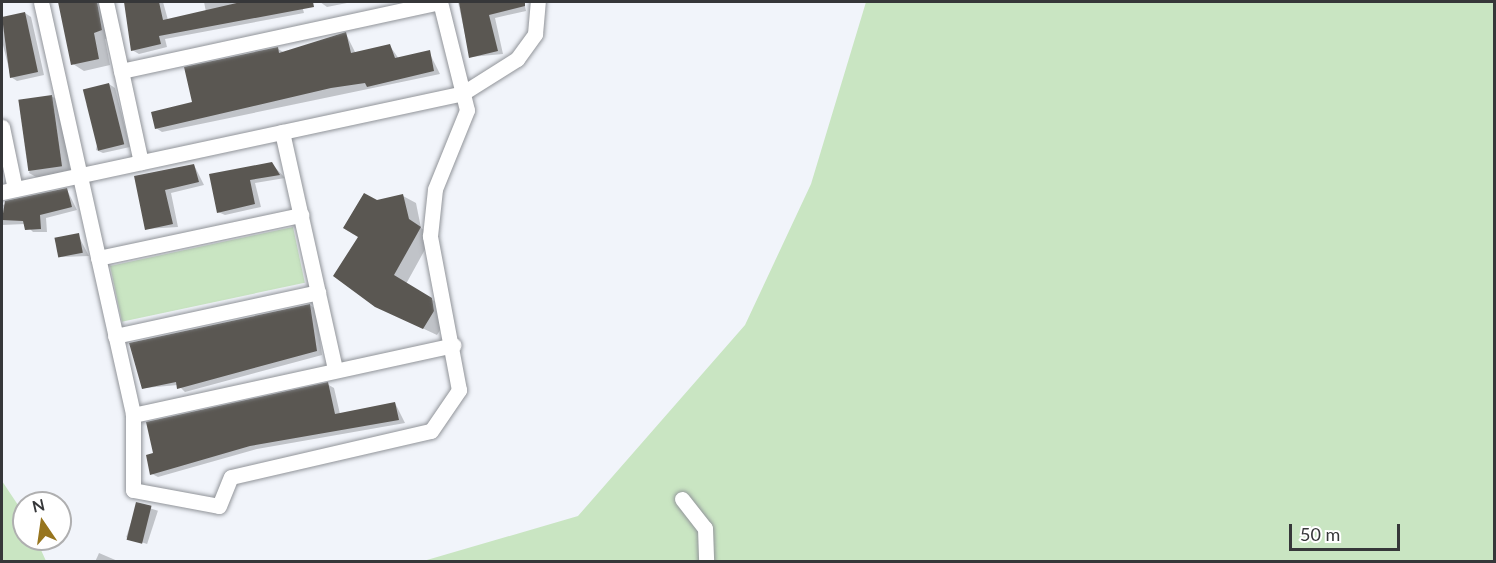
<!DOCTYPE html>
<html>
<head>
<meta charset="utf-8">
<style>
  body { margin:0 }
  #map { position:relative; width:1496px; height:563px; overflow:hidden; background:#f1f4fa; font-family:Lato,sans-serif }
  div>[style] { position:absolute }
  .green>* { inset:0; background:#c9e5c2; transform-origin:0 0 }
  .shadow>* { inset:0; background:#0003; transform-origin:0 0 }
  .building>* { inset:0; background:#5a5752; transform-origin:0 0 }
  .roads { filter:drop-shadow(0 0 2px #919499) drop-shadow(0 0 2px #919499) }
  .minor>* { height:15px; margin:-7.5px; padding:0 7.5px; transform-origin:7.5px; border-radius:7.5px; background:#fff }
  span { translate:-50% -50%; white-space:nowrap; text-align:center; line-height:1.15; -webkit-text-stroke:6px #fff; paint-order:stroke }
  .frame { position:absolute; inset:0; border:3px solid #363739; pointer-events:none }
  .north { position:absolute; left:12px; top:491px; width:60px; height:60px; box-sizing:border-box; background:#fff; border:2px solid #afafb0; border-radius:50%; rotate:347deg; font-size:16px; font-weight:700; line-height:24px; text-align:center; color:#363739 }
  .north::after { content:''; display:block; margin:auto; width:21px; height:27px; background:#97751e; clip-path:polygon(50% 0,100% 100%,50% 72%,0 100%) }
  .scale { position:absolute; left:1289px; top:524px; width:111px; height:27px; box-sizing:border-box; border:3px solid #363739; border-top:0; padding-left:8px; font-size:18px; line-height:21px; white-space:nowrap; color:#363739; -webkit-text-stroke:4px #fff; paint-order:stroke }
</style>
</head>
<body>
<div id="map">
  <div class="green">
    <i style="clip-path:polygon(866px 2px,1494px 2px,1494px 561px,420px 562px,578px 516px,745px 325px,811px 184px)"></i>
    <i style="left:293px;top:227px;width:57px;height:187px;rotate:78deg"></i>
    <i style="clip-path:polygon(2px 481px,24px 514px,24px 539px,36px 539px,46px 561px,2px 561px)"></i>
  </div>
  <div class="shadow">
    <i style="clip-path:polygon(60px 2px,108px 2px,113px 37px,105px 39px,110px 65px,84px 71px,73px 64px)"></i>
    <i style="clip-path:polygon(125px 2px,163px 2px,168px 20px,206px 12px,204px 2px,301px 2px,304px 13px,165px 39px,167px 47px,139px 54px,132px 50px)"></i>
    <i style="clip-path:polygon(320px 2px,352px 2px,327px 7px)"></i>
    <i style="clip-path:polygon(458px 2px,524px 2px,526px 11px,495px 18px,503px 54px,470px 57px)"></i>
    <i style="clip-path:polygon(25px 13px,31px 17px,44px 75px,17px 81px,11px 77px,2px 41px,2px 18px)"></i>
    <i style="clip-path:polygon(346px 34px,356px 54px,390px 46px,399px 59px,429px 52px,440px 74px,162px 132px,156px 128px,278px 49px,285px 53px)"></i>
    <i style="clip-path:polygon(109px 84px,115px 88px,130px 147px,103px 153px,96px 150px)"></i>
    <i style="clip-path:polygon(51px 96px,60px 101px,70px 170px,38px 178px,29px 173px)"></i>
    <i style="clip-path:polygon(271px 163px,285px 178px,255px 183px,261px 207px,225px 215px,218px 212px,210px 175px)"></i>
    <i style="clip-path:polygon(194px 165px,204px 185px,171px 193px,178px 227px,146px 229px,135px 177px)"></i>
    <i style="clip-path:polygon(67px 190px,77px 210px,46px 218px,47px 232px,33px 232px,25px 224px,2px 225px,2px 205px)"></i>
    <i style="clip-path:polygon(403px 196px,416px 203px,421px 228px,433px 235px,406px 284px,444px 307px,447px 319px,437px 335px,390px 313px,360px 237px,377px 202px)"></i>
    <i style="clip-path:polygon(78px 235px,89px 256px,61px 257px)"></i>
    <i style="clip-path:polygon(310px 305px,316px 309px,322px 355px,185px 392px,178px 385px,144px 388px)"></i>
    <i style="clip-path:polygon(327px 384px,334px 388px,340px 414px,395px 403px,405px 423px,257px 449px,158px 477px,152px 474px)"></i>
    <i style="left:137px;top:504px;width:22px;height:35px;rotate:18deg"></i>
    <i style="clip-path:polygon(99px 553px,120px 562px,95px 562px)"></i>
  </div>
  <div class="building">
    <i style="clip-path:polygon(58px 2px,97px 2px,102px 30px,94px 33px,99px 59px,71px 65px)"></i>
    <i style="clip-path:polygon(124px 2px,159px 2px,163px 20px,241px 2px,313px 2px,314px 7px,159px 36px,161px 44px,131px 51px)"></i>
    <i style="clip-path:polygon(459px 2px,525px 2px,525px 6px,489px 15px,498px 51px,469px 58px)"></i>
    <i style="clip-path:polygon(25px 12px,38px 72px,10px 78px,2px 17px)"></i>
    <i style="clip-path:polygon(346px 32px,351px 53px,390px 44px,395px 58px,430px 50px,434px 71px,367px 87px,365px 83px,331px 88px,155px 129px,151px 112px,192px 102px,184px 67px,278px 47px,279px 53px)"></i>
    <i style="left:109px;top:83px;width:63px;height:27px;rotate:76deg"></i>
    <i style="left:52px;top:95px;width:72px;height:34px;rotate:82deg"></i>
    <i style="clip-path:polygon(272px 162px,280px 175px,250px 180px,255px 204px,217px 213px,209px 174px)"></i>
    <i style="clip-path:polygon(194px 164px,199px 182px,165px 190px,173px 224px,145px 230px,134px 176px)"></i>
    <i style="clip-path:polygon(67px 188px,72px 207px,40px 215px,41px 229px,25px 230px,23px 221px,2px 220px,5px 201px)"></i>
    <i style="clip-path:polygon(364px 193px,377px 200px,403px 194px,409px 219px,421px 227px,394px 275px,432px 298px,434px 311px,423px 329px,375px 307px,333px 276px,358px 237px,343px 228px)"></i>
    <i style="left:79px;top:233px;width:20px;height:25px;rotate:79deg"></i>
    <i style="clip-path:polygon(310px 304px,317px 351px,177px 389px,176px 382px,142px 389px,129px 343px)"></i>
    <i style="clip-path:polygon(328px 382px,335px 414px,395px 402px,399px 420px,250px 446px,150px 475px,146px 455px,153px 453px,146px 422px)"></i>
    <i style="left:136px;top:502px;width:16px;height:39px;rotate:14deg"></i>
  </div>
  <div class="roads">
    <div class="minor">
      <i style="left:41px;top:2px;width:423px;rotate:77.4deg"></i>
      <i style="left:133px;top:415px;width:75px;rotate:90deg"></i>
      <i style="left:133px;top:490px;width:87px;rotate:10.5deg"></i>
      <i style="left:219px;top:506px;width:31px;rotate:-68deg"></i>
      <i style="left:231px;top:477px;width:205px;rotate:-13deg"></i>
      <i style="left:431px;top:431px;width:50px;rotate:-55.7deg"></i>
      <i style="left:459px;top:390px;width:157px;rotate:-100.7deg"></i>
      <i style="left:430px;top:236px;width:47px;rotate:-83.9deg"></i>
      <i style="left:435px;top:189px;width:85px;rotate:-67.9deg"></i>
      <i style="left:467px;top:110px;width:111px;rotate:-104deg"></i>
      <i style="left:106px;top:2px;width:164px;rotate:77.7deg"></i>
      <i style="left:121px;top:71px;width:325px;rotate:-12.2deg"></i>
      <i style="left:2px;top:127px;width:63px;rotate:78.2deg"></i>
      <i style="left:282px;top:132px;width:243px;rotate:77.4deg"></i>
      <i style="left:2px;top:192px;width:472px;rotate:-12.1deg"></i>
      <i style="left:463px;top:93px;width:64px;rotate:-32.2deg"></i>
      <i style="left:517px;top:59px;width:31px;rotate:-54deg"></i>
      <i style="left:535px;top:34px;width:32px;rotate:-85deg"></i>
      <i style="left:98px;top:258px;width:208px;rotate:-12deg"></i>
      <i style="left:115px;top:336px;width:208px;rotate:-12.2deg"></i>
      <i style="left:133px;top:415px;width:328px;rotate:-12.3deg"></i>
      <i style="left:682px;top:499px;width:37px;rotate:52deg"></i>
      <i style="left:705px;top:528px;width:34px;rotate:88deg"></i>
    </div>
  </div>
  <div class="frame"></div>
  <div class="north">N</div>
  <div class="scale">50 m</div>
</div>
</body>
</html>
